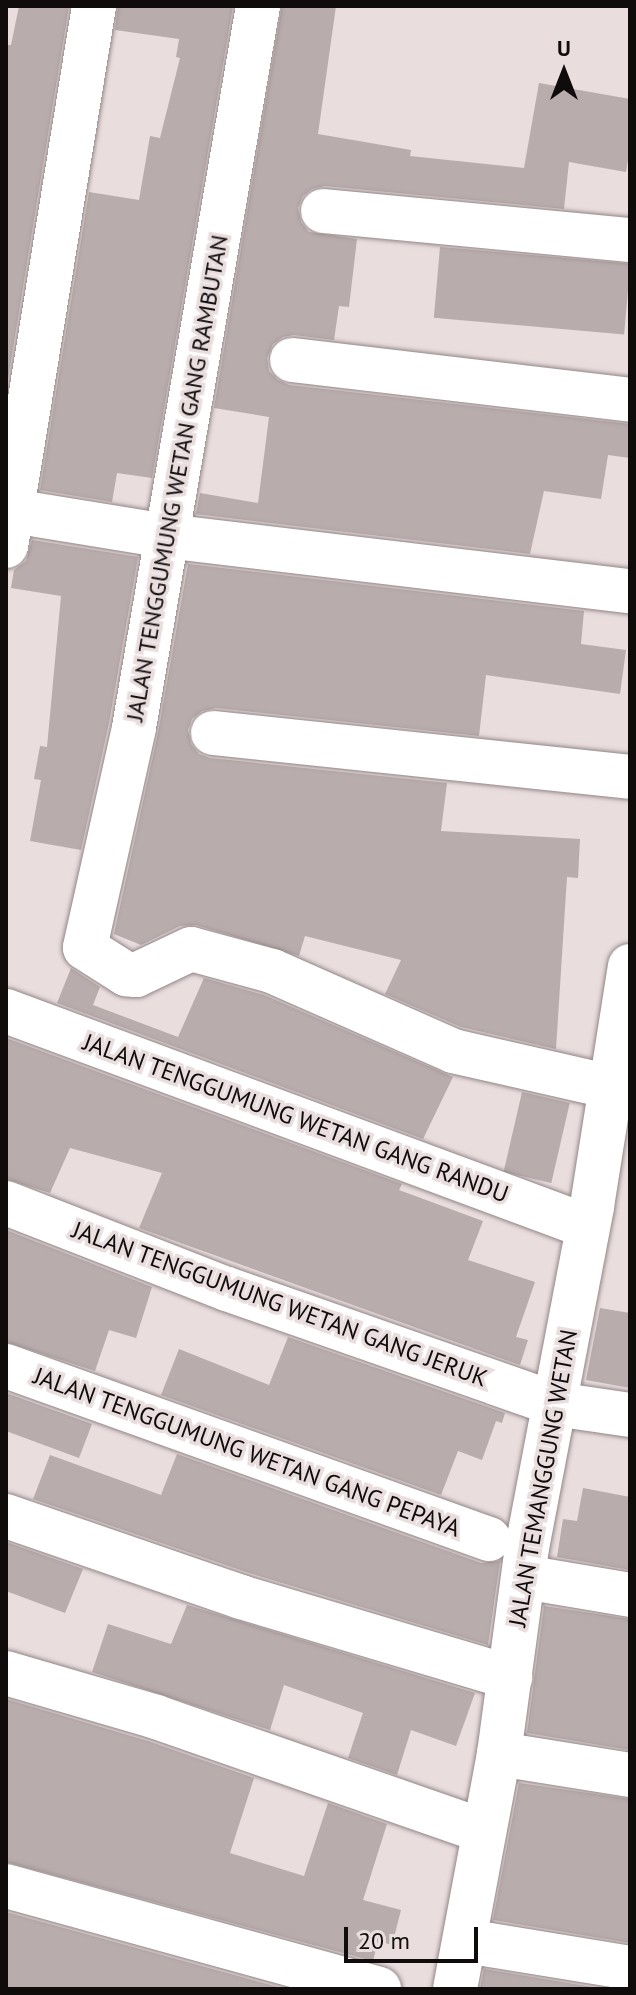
<!DOCTYPE html>
<html>
<head>
<meta charset="utf-8">
<style>
  body { margin:0 }
  #map { position:relative; width:636px; height:1995px; overflow:hidden; background:#e9ddde; font-family:"PT Sans",sans-serif }
  div>[style] { position:absolute }
  .building>* { inset:0; background:#b8acad; transform-origin:0 0 }
  .roads { filter:drop-shadow(0 0 2px #928687) drop-shadow(0 0 2px #928687) }
  .minor>* { height:44px; margin:-22px; padding:0 22px; transform-origin:22px; border-radius:22px; background:#fff }
  span { translate:-50% -50%; white-space:nowrap; text-align:center; line-height:1.15; -webkit-text-stroke:7px #e9ddde; paint-order:stroke }
  .street-label { font-size:24px; color:#100c0c }
  .frame { position:absolute; inset:0; border:8px solid #100c0c; pointer-events:none }
  .north { position:absolute; left:524px; top:32px; width:80px; height:80px; -webkit-text-stroke:6px #e9ddde; paint-order:stroke; rotate:0deg; font-size:22px; font-weight:700; line-height:32px; text-align:center; color:#100c0c }
  .north::after { content:''; display:block; margin:auto; width:28px; height:36px; background:#100c0c; clip-path:polygon(50% 0,100% 100%,50% 72%,0 100%) }
  .scale { position:absolute; left:344px; top:1927px; width:134px; height:36px; box-sizing:border-box; border:4px solid #100c0c; border-top:0; padding-left:10px; font-size:24px; line-height:28px; white-space:nowrap; color:#100c0c; -webkit-text-stroke:6px #e9ddde; paint-order:stroke }
</style>
</head>
<body>
<div id="map">
  <div class="building">
    <i style="clip-path:polygon(19px 6px,69px 6px,6px 391px,6px 45px,11px 45px)"></i>
    <i style="clip-path:polygon(118px 6px,233px 6px,152px 478px,117px 473px,112px 502px,40px 490px,89px 192px,139px 200px,150px 136px,160px 138px,180px 58px,176px 57px,179px 39px,115px 30px)"></i>
    <i style="clip-path:polygon(282px 6px,336px 6px,318px 134px,411px 150px,410px 156px,524px 168px,539px 83px,630px 99px,630px 147px,626px 172px,569px 162px,564px 209px,325px 186px,312px 189px,303px 196px,298px 208px,301px 222px,309px 232px,357px 239px,349px 307px,339px 306px,334px 340px,294px 335px,283px 337px,273px 344px,267px 358px,269px 371px,278px 380px,289px 385px,630px 424px,630px 458px,608px 455px,601px 499px,544px 491px,530px 554px,196px 514px,200px 493px,258px 503px,269px 417px,214px 408px)"></i>
    <i style="left:440px;top:247px;width:191px;height:71px;rotate:5deg"></i>
    <i style="clip-path:polygon(32px 540px,138px 557px,109px 723px,81px 850px,30px 841px,41px 780px,34px 779px,40px 746px,47px 747px,61px 596px,11px 588px,14px 570px,26px 561px)"></i>
    <i style="clip-path:polygon(188px 564px,584px 611px,581px 644px,626px 650px,620px 694px,486px 675px,479px 736px,216px 708px,202px 711px,192px 719px,188px 730px,191px 744px,199px 754px,210px 758px,447px 783px,441px 831px,580px 839px,578px 878px,567px 877px,556px 1049px,461px 1027px,385px 994px,401px 960px,305px 936px,299px 956px,196px 925px,180px 926px,141px 945px,114px 934px,158px 733px)"></i>
    <i style="clip-path:polygon(71px 968px,100px 987px,93px 1005px,178px 1037px,204px 978px,264px 995px,453px 1077px,423px 1139px,57px 1003px)"></i>
    <i style="clip-path:polygon(6px 1038px,402px 1184px,399px 1190px,483px 1221px,468px 1260px,535px 1282px,516px 1337px,528px 1340px,520px 1365px,139px 1228px,162px 1173px,70px 1148px,50px 1193px,6px 1179px)"></i>
    <i style="left:522px;top:1092px;width:49px;height:82px;rotate:13deg"></i>
    <i style="clip-path:polygon(6px 1230px,152px 1287px,136px 1338px,109px 1330px,95px 1371px,6px 1342px)"></i>
    <i style="clip-path:polygon(600px 1308px,630px 1313px,630px 1388px,586px 1380px)"></i>
    <i style="clip-path:polygon(288px 1337px,505px 1413px,502px 1423px,496px 1421px,482px 1460px,458px 1451px,441px 1495px,161px 1395px,179px 1349px,269px 1385px)"></i>
    <i style="clip-path:polygon(6px 1393px,92px 1424px,79px 1458px,6px 1431px)"></i>
    <i style="clip-path:polygon(177px 1454px,481px 1563px,500px 1561px,488px 1645px,249px 1573px,33px 1499px,50px 1455px,161px 1495px)"></i>
    <i style="clip-path:polygon(583px 1488px,630px 1497px,630px 1570px,557px 1557px,563px 1519px,577px 1521px)"></i>
    <i style="clip-path:polygon(6px 1542px,83px 1569px,65px 1613px,6px 1591px)"></i>
    <i style="clip-path:polygon(187px 1605px,475px 1693px,456px 1746px,411px 1730px,397px 1775px,348px 1758px,363px 1713px,284px 1685px,270px 1730px,92px 1672px,108px 1624px,171px 1644px)"></i>
    <i style="clip-path:polygon(544px 1606px,630px 1619px,630px 1750px,527px 1733px)"></i>
    <i style="clip-path:polygon(6px 1699px,148px 1741px,254px 1778px,230px 1853px,304px 1876px,328px 1803px,387px 1824px,363px 1900px,401px 1910px,392px 1945px,378px 1941px,373px 1961px,6px 1862px)"></i>
    <i style="clip-path:polygon(519px 1783px,630px 1799px,630px 1943px,493px 1920px)"></i>
    <i style="clip-path:polygon(6px 1912px,285px 1989px,6px 1989px)"></i>
    <i style="clip-path:polygon(484px 1969px,604px 1989px,480px 1989px)"></i>
  </div>
  <div class="roads">
    <div class="minor">
      <i style="left:258px;top:6px;width:733px;rotate:99.75deg"></i>
      <i style="left:134px;top:728px;width:225px;rotate:102.6deg"></i>
      <i style="left:85px;top:948px;width:49px;rotate:32.4deg"></i>
      <i style="left:126px;top:974px;width:10px;rotate:6deg"></i>
      <i style="left:136px;top:975px;width:61px;rotate:-25.3deg"></i>
      <i style="left:191px;top:949px;width:84px;rotate:15.2deg"></i>
      <i style="left:272px;top:971px;width:198px;rotate:23.8deg"></i>
      <i style="left:453px;top:1051px;width:163px;rotate:12.8deg"></i>
      <i style="left:323px;top:211px;width:308px;rotate:5.4deg"></i>
      <i style="left:292px;top:360px;width:340px;rotate:6.7deg"></i>
      <i style="left:6px;top:510px;width:162px;rotate:9.2deg"></i>
      <i style="left:166px;top:536px;width:467px;rotate:6.8deg"></i>
      <i style="left:6px;top:546px;width:547px;rotate:-80.74deg"></i>
      <i style="left:213px;top:733px;width:419px;rotate:6deg"></i>
      <i style="left:6px;top:1011px;width:619px;rotate:20.34deg"></i>
      <i style="left:6px;top:1203px;width:237px;rotate:21.3deg"></i>
      <i style="left:227px;top:1289px;width:348px;rotate:19.3deg"></i>
      <i style="left:555px;top:1404px;width:76px;rotate:8.3deg"></i>
      <i style="left:6px;top:1366px;width:513px;rotate:19.71deg"></i>
      <i style="left:6px;top:1516px;width:249px;rotate:19deg"></i>
      <i style="left:241px;top:1597px;width:281px;rotate:16.6deg"></i>
      <i style="left:524px;top:1577px;width:108px;rotate:9.6deg"></i>
      <i style="left:6px;top:1673px;width:156px;rotate:16.3deg"></i>
      <i style="left:156px;top:1717px;width:346px;rotate:19.2deg"></i>
      <i style="left:499px;top:1754px;width:133px;rotate:9.1deg"></i>
      <i style="left:6px;top:1886px;width:387px;rotate:15.4deg"></i>
      <i style="left:466px;top:1941px;width:166px;rotate:9.3deg"></i>
      <i style="left:455px;top:1989px;width:239px;rotate:-79.4deg"></i>
      <i style="left:499px;top:1754px;width:203px;rotate:-82.3deg"></i>
      <i style="left:526px;top:1553px;width:353px;rotate:-79.2deg"></i>
      <i style="left:592px;top:1206px;width:243px;rotate:-81deg"></i>
    </div>
  </div>
  <div class="street-label">
    <span style="left:177px;top:478px;rotate:-80deg">JALAN TENGGUMUNG WETAN GANG RAMBUTAN</span>
    <span style="left:296px;top:1118px;rotate:20deg">JALAN TENGGUMUNG WETAN GANG RANDU</span>
    <span style="left:280px;top:1304px;rotate:20deg">JALAN TENGGUMUNG WETAN GANG JERUK</span>
    <span style="left:247px;top:1452px;rotate:20deg">JALAN TENGGUMUNG WETAN GANG PEPAYA</span>
    <span style="left:543px;top:1478px;rotate:-80deg">JALAN TEMANGGUNG WETAN</span>
  </div>
  <div class="frame"></div>
  <div class="north">U</div>
  <div class="scale">20 m</div>
</div>
</body>
</html>
